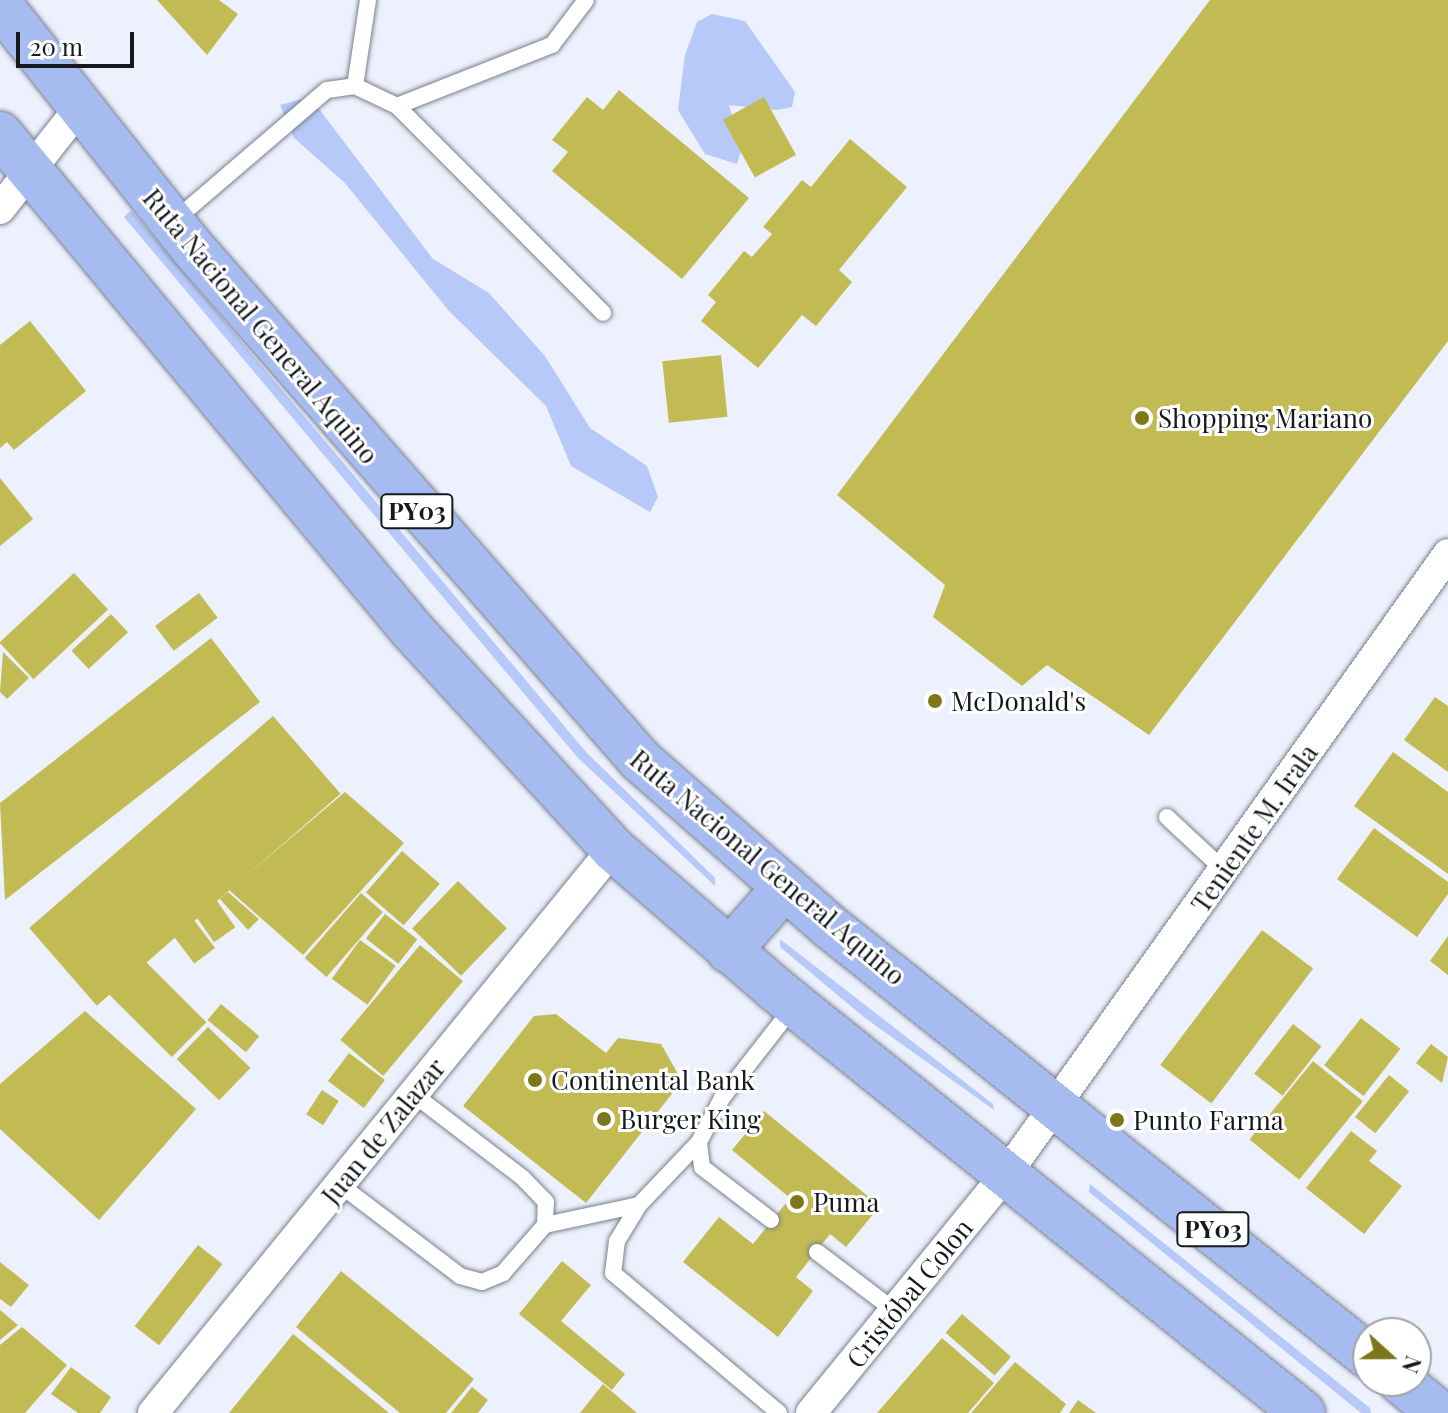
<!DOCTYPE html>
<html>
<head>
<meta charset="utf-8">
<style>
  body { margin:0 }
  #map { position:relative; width:1448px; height:1413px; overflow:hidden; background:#ecf1fd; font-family:"Playfair Display",serif }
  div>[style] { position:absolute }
  .green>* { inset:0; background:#b6c9f9 }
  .building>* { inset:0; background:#c2bb54; transform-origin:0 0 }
  .roads { filter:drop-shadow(0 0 2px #7a7f8d) drop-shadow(0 0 2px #7a7f8d) }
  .service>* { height:16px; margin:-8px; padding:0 8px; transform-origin:8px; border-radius:8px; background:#fff }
  .minor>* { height:30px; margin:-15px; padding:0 15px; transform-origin:15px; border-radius:15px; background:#fff }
  .trunk>* { height:44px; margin:-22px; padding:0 22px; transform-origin:22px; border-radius:22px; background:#a6bbef }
  .dots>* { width:22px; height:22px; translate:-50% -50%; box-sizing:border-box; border:4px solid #fff; border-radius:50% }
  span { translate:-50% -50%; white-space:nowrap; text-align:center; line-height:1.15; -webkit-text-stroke:6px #fff; paint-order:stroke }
  .shield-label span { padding:2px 6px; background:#fff; border:2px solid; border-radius:6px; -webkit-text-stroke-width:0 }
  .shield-label { font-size:24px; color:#15181d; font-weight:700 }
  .street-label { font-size:26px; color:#15181d }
  .poi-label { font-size:26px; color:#15181d }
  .left { translate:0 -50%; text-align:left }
  .north { position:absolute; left:1352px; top:1317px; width:80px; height:80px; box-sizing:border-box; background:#fff; border:2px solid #a1a3a5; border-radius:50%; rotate:111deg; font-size:22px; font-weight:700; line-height:32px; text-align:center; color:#15181d }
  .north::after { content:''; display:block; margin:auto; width:28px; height:36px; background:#7d771c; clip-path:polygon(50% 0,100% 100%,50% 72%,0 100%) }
  .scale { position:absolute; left:16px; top:32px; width:118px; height:36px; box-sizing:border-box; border:4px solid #15181d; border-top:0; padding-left:10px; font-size:24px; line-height:28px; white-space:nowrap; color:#15181d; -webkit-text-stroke:6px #fff; paint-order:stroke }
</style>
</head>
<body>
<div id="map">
  <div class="green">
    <i style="clip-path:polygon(712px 14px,745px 21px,795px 92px,792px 107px,777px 110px,729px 105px,742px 148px,737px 164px,705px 154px,678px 110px,685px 55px,697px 22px)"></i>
    <i style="clip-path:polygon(310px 97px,433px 259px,489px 293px,545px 356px,590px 428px,647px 466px,658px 497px,650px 512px,571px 466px,546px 406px,449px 311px,344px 182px,294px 138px,280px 105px)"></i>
    <i style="clip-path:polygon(131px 210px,586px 752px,715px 878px,715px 886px,578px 758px,124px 217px)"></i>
    <i style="clip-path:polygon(780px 939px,993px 1104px,994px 1110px,865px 1018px,780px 947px)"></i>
    <i style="clip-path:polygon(1090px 1184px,1370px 1408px,1371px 1413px,1361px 1413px,1089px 1192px)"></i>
  </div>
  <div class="building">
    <i style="clip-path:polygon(157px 0,219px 0,238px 14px,207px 55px)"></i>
    <i style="clip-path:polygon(1210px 0,1448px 0,1448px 341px,1149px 735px,1047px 665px,1022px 686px,933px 617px,945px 585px,837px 495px)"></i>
    <i style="clip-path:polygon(619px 90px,749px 198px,682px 279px,552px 171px,568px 152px,552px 140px,587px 97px,603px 110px)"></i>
    <i style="left:764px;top:97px;width:66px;height:47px;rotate:61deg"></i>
    <i style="clip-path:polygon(850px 139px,907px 187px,839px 270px,852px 282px,816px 326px,802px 315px,758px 368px,701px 321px,716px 302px,708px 295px,744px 251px,752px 257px,772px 234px,763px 227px,802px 180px,811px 187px)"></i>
    <i style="clip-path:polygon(30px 321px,86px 391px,14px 450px,7px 442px,0 448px,0 345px)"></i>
    <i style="left:721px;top:355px;width:62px;height:59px;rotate:84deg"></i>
    <i style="clip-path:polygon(0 478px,33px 519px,0 546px)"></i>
    <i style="left:74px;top:573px;width:50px;height:102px;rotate:47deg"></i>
    <i style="left:199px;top:593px;width:31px;height:55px;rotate:53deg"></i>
    <i style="left:111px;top:614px;width:25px;height:54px;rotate:47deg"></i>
    <i style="clip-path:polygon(211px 638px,260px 702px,5px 900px,0 803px)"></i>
    <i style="clip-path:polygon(3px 652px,29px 678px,7px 699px,0 692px)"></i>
    <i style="clip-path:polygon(1435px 697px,1448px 706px,1448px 772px,1404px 740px)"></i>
    <i style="left:273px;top:716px;width:103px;height:323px;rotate:49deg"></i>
    <i style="clip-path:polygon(1393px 752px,1448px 792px,1448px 874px,1354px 806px)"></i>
    <i style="clip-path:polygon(345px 792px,404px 843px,303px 955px,229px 890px)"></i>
    <i style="clip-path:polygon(1374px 828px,1448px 882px,1448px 894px,1417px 937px,1337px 879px)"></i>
    <i style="left:402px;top:851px;width:50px;height:55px;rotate:41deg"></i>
    <i style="left:458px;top:881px;width:68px;height:66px;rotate:44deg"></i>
    <i style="clip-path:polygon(228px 892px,259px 919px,248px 930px,220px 899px)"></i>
    <i style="left:361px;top:893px;width:29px;height:86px;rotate:41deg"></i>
    <i style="left:217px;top:901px;width:32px;height:26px;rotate:55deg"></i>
    <i style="left:385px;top:914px;width:41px;height:31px;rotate:38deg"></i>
    <i style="left:194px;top:920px;width:35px;height:26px;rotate:53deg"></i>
    <i style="left:1262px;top:930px;width:64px;height:169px;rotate:37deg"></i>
    <i style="clip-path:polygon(1448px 936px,1448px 975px,1430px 961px)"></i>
    <i style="left:360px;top:940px;width:44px;height:48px;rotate:36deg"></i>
    <i style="left:420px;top:945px;width:56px;height:124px;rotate:40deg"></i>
    <i style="left:142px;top:958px;width:91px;height:49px;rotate:45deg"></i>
    <i style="left:221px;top:1004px;width:50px;height:21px;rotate:40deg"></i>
    <i style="clip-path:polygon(85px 1011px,196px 1109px,99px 1220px,0 1129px,0 1084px)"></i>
    <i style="clip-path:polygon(556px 1014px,606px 1053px,618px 1038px,661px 1044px,682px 1081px,586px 1203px,463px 1106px,534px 1016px)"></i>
    <i style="left:1361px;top:1018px;width:50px;height:60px;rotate:38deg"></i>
    <i style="left:1293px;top:1024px;width:36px;height:63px;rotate:38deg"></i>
    <i style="left:208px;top:1027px;width:59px;height:45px;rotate:44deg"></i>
    <i style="clip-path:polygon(1431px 1044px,1448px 1057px,1442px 1083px,1416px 1063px)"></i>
    <i style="left:349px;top:1053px;width:45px;height:35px;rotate:37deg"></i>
    <i style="left:1313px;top:1061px;width:64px;height:101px;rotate:39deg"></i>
    <i style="left:1389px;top:1075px;width:26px;height:54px;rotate:39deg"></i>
    <i style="left:322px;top:1090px;width:20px;height:29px;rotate:33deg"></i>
    <i style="clip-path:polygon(764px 1111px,880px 1206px,846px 1247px,830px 1234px,796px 1277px,813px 1291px,778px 1337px,683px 1262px,719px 1217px,753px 1244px,790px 1198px,732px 1150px)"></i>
    <i style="clip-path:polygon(1351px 1131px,1377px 1151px,1369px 1161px,1402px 1186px,1364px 1234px,1306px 1188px)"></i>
    <i style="left:198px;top:1245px;width:31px;height:103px;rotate:38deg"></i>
    <i style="clip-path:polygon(562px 1261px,591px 1285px,561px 1321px,625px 1374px,612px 1390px,519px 1314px)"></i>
    <i style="clip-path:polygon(0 1262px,29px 1285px,11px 1307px,0 1299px)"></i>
    <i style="clip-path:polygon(341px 1271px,474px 1379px,446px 1413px,400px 1413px,296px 1327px)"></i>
    <i style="clip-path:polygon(0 1310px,18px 1325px,0 1340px)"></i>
    <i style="left:962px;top:1314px;width:65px;height:25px;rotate:41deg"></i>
    <i style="clip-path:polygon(22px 1327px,67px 1365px,25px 1413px,0 1413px,0 1345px)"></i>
    <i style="clip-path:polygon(293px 1334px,389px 1413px,229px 1413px)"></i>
    <i style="clip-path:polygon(942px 1338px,994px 1383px,968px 1413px,877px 1413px)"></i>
    <i style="clip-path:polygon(1015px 1362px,1066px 1404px,1060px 1413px,971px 1413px)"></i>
    <i style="clip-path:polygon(71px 1367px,111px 1397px,100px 1413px,78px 1413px,51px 1394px)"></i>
    <i style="clip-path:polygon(603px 1384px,637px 1413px,580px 1413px)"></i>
    <i style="clip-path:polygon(472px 1387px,488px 1400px,478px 1413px,451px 1413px)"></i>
    <i style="clip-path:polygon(1078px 1400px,1096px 1413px,1069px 1413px)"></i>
  </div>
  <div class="roads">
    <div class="service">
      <i style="left:355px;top:86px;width:87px;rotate:-81.4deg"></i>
      <i style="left:397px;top:106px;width:167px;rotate:-21.5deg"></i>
      <i style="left:552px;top:45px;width:56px;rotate:-52.9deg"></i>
      <i style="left:174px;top:221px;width:201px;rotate:-40.6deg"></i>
      <i style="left:327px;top:90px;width:28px;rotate:-8deg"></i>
      <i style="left:355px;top:86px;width:47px;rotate:25.5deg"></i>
      <i style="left:397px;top:106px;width:292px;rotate:45.1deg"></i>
      <i style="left:1167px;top:817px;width:79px;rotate:43deg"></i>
      <i style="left:699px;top:1142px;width:87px;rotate:133.6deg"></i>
      <i style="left:639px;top:1205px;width:42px;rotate:121.4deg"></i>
      <i style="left:617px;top:1241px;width:32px;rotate:97deg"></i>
      <i style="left:613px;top:1273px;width:217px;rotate:40.1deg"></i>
      <i style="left:339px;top:1184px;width:152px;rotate:37.2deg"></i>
      <i style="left:460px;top:1276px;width:23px;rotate:15deg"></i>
      <i style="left:482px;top:1282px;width:23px;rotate:-23deg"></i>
      <i style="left:503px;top:1273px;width:64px;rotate:-48.8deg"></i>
      <i style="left:545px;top:1225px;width:23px;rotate:-88deg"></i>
      <i style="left:546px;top:1202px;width:33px;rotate:-134deg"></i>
      <i style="left:523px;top:1178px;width:138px;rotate:-142.6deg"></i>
      <i style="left:771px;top:1220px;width:87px;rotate:-142.5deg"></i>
      <i style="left:702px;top:1167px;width:25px;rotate:-97deg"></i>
      <i style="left:699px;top:1142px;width:50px;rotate:-62.4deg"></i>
      <i style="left:722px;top:1098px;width:115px;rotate:-52deg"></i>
      <i style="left:545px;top:1225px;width:96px;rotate:-12deg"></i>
      <i style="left:817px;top:1252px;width:98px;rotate:37.1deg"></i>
    </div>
    <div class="minor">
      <i style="left:0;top:209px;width:130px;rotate:-51.9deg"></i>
      <i style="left:153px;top:1413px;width:728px;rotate:-50.8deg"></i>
      <i style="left:811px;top:1413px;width:310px;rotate:-50.8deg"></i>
      <i style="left:1007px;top:1173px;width:760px;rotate:-54.53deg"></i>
    </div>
    <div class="trunk">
      <i style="left:0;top:5px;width:306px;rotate:51.6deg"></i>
      <i style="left:190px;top:245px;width:684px;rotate:48.85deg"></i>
      <i style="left:640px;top:760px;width:252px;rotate:41.3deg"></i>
      <i style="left:829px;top:926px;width:690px;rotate:38.58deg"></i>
      <i style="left:0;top:134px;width:643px;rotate:50.3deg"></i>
      <i style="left:411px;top:629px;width:299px;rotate:47.4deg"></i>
      <i style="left:613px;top:849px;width:214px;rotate:40.8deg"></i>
      <i style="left:775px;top:989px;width:677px;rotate:38.77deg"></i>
      <i style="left:729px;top:951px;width:85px;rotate:-48.8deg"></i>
      <i style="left:1400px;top:1381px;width:50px;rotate:39.4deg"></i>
    </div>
  </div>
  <div class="dots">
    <i style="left:1142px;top:418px;background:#7d771c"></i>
    <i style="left:935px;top:701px;background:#7d771c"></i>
    <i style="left:535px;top:1080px;background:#7d771c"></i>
    <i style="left:604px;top:1119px;background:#7d771c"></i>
    <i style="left:1117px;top:1120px;background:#7d771c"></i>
    <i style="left:797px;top:1202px;background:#7d771c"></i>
  </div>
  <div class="shield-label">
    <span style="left:417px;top:511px">PY03</span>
    <span style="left:1213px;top:1229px">PY03</span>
  </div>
  <div class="street-label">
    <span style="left:261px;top:326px;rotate:50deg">Ruta Nacional General Aquino</span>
    <span style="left:1254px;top:828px;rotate:-55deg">Teniente M. Irala</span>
    <span style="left:768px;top:867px;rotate:40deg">Ruta Nacional General Aquino</span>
    <span style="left:383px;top:1131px;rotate:-51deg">Juan de Zalazar</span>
    <span style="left:909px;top:1293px;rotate:-51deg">Cristóbal Colon</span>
  </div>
  <div class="poi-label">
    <span class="left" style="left:1158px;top:418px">Shopping Mariano</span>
    <span class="left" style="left:951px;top:701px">McDonald's</span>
    <span class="left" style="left:551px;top:1080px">Continental Bank</span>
    <span class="left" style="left:620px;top:1119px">Burger King</span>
    <span class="left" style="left:1133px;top:1120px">Punto Farma</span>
    <span class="left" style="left:813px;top:1202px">Puma</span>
  </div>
  <div class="north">N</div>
  <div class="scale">20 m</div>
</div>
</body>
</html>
